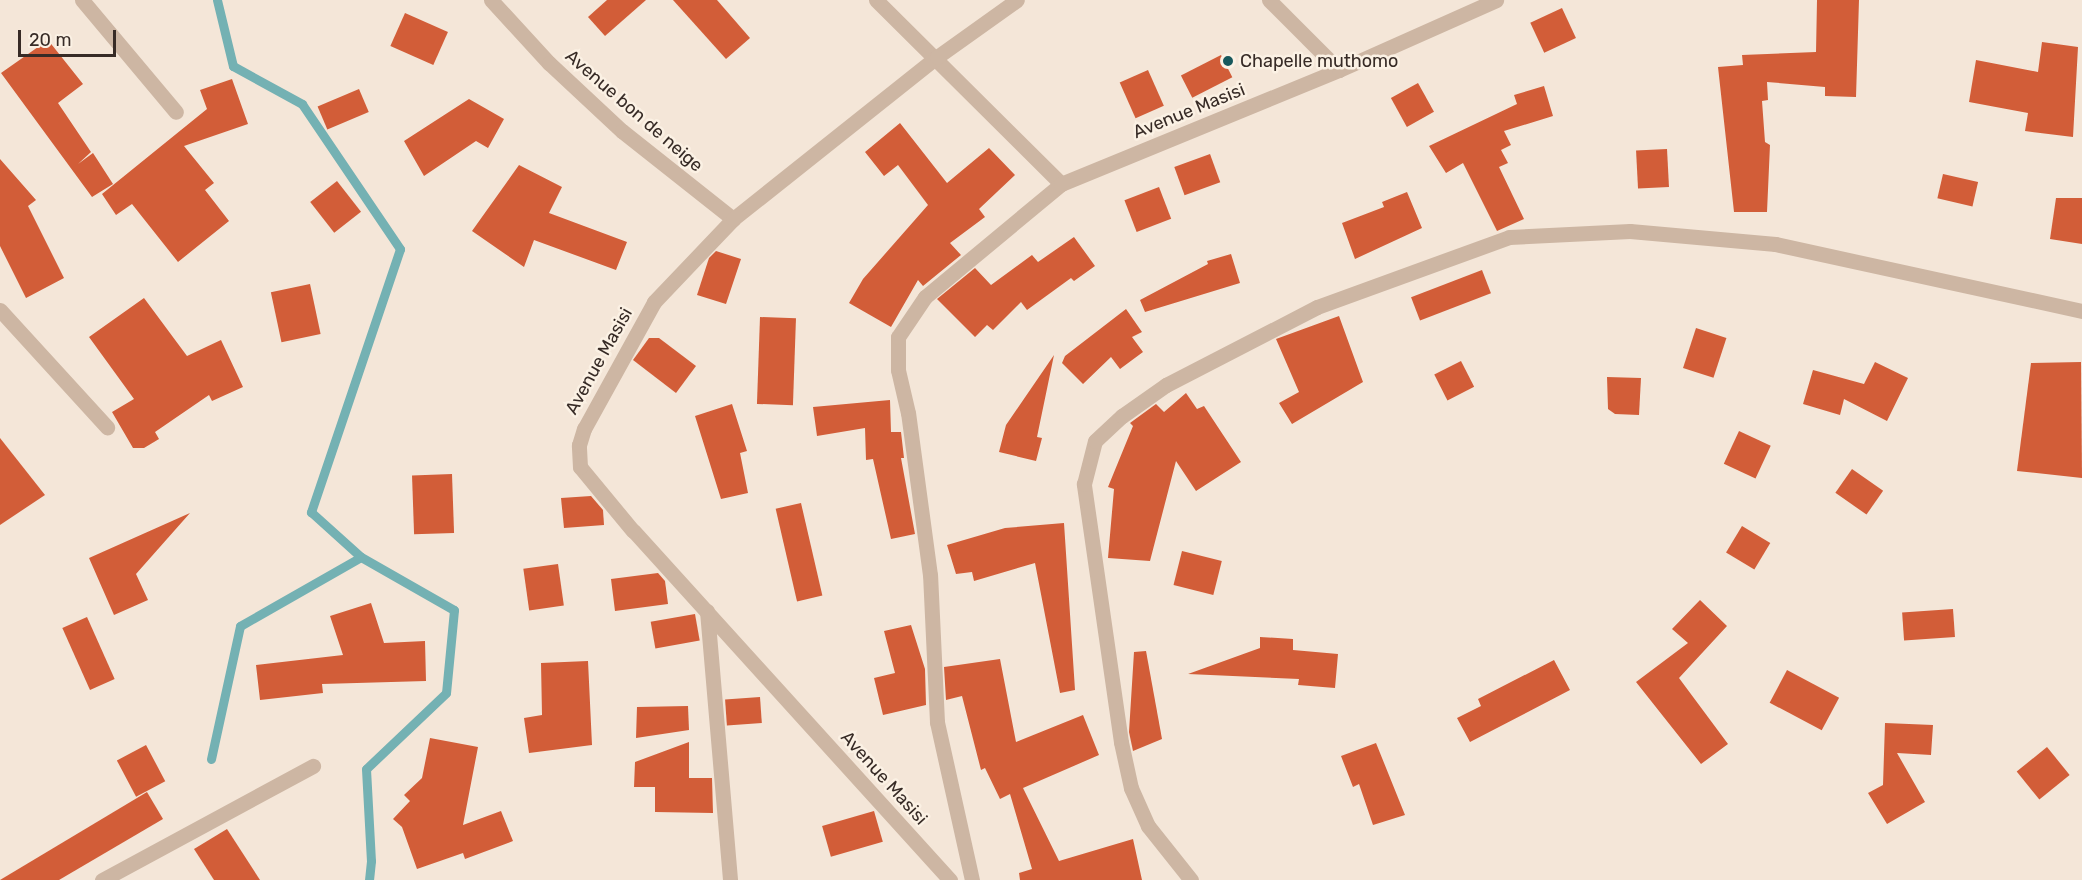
<!DOCTYPE html>
<html>
<head>
<meta charset="utf-8">
<style>
  body { margin:0 }
  #map { position:relative; width:2082px; height:880px; overflow:hidden; background:#f4e6d8; font-family:Rubik,sans-serif }
  div>[style] { position:absolute }
  .stream>* { height:9px; margin:-4.5px; padding:0 4.5px; transform-origin:4.5px; border-radius:4.5px; background:#74b1b3 }
  .building>* { inset:0; background:#d25d38; transform-origin:0 0 }
  .minor>* { height:15px; margin:-7.5px; padding:0 7.5px; transform-origin:7.5px; border-radius:7.5px; background:#cdb6a3 }
  .dots>* { width:16px; height:16px; translate:-50% -50%; box-sizing:border-box; border:3px solid #fbf1e4; border-radius:50% }
  span { translate:-50% -50%; white-space:nowrap; text-align:center; line-height:1.15; -webkit-text-stroke:5px #fbf1e4; paint-order:stroke }
  .poi-label { font-size:18px; color:#372b26 }
  .left { translate:0 -50%; text-align:left }
  .street-label { font-size:18px; color:#372b26 }
  .scale { position:absolute; left:18px; top:30px; width:98px; height:27px; box-sizing:border-box; border:3px solid #372b26; border-top:0; padding-left:8px; font-size:18px; line-height:21px; white-space:nowrap; color:#372b26; -webkit-text-stroke:4px #fbf1e4; paint-order:stroke }
</style>
</head>
<body>
<div id="map">
  <div class="stream">
    <i style="left:217px;top:0;width:68px;rotate:76.4deg"></i>
    <i style="left:233px;top:66px;width:79px;rotate:28.8deg"></i>
    <i style="left:302px;top:104px;width:175px;rotate:55.9deg"></i>
    <i style="left:400px;top:249px;width:278px;rotate:108.7deg"></i>
    <i style="left:311px;top:512px;width:67px;rotate:42deg"></i>
    <i style="left:361px;top:557px;width:107px;rotate:29.7deg"></i>
    <i style="left:454px;top:610px;width:83px;rotate:95.5deg"></i>
    <i style="left:446px;top:693px;width:110px;rotate:136.5deg"></i>
    <i style="left:366px;top:769px;width:92px;rotate:86.9deg"></i>
    <i style="left:371px;top:861px;width:19px;rotate:96deg"></i>
    <i style="left:211px;top:759px;width:136px;rotate:-77.7deg"></i>
    <i style="left:240px;top:626px;width:139px;rotate:-29.7deg"></i>
  </div>
  <div class="building">
    <i style="clip-path:polygon(607px 0,646px 0,605px 36px,588px 17px)"></i>
    <i style="clip-path:polygon(673px 0,717px 0,750px 38px,726px 59px)"></i>
    <i style="clip-path:polygon(1817px 0,1859px 0,1856px 97px,1825px 96px,1825px 87px,1767px 82px,1768px 100px,1762px 101px,1765px 142px,1770px 145px,1767px 212px,1734px 212px,1718px 67px,1743px 65px,1742px 55px,1816px 52px)"></i>
    <i style="left:1562px;top:8px;width:33px;height:35px;rotate:65deg"></i>
    <i style="left:405px;top:13px;width:47px;height:36px;rotate:24deg"></i>
    <i style="clip-path:polygon(48px 40px,83px 84px,58px 103px,91px 152px,78px 164px,93px 153px,113px 184px,92px 197px,1px 73px)"></i>
    <i style="clip-path:polygon(2042px 42px,2078px 47px,2073px 137px,2025px 131px,2028px 113px,1969px 102px,1976px 60px,2038px 72px)"></i>
    <i style="left:1221px;top:55px;width:25px;height:45px;rotate:63deg"></i>
    <i style="left:1148px;top:70px;width:39px;height:31px;rotate:66deg"></i>
    <i style="clip-path:polygon(232px 79px,248px 124px,184px 146px,214px 183px,205px 190px,229px 221px,178px 262px,132px 204px,116px 215px,102px 194px,207px 109px,200px 90px)"></i>
    <i style="left:1418px;top:83px;width:33px;height:31px;rotate:61deg"></i>
    <i style="clip-path:polygon(1544px 86px,1553px 116px,1504px 131px,1511px 145px,1501px 150px,1508px 163px,1499px 167px,1524px 219px,1497px 231px,1463px 163px,1446px 173px,1429px 146px,1517px 104px,1514px 95px)"></i>
    <i style="left:359px;top:89px;width:25px;height:45px;rotate:67deg"></i>
    <i style="clip-path:polygon(469px 99px,504px 119px,488px 148px,476px 141px,424px 176px,404px 141px)"></i>
    <i style="clip-path:polygon(900px 123px,947px 183px,989px 148px,1015px 175px,979px 209px,985px 217px,950px 243px,961px 255px,923px 286px,918px 280px,891px 327px,849px 303px,863px 279px,928px 205px,898px 165px,884px 176px,865px 152px)"></i>
    <i style="left:1667px;top:149px;width:38px;height:31px;rotate:87deg"></i>
    <i style="left:1210px;top:154px;width:30px;height:38px;rotate:70deg"></i>
    <i style="clip-path:polygon(0 159px,36px 200px,28px 206px,64px 278px,26px 298px,0 246px)"></i>
    <i style="clip-path:polygon(519px 165px,562px 187px,549px 213px,627px 242px,616px 270px,534px 240px,524px 267px,472px 231px)"></i>
    <i style="left:1943px;top:174px;width:36px;height:25px;rotate:13deg"></i>
    <i style="left:337px;top:181px;width:39px;height:34px;rotate:52deg"></i>
    <i style="left:1159px;top:187px;width:34px;height:37px;rotate:69deg"></i>
    <i style="clip-path:polygon(1407px 192px,1422px 228px,1355px 259px,1342px 223px,1384px 207px,1382px 202px)"></i>
    <i style="clip-path:polygon(2056px 198px,2082px 198px,2082px 244px,2050px 239px)"></i>
    <i style="clip-path:polygon(1074px 237px,1095px 266px,1074px 281px,1071px 278px,1027px 310px,1021px 302px,993px 330px,987px 325px,975px 337px,937px 299px,975px 268px,991px 285px,1032px 255px,1038px 262px)"></i>
    <i style="clip-path:polygon(716px 251px,741px 259px,726px 304px,697px 295px,709px 258px)"></i>
    <i style="clip-path:polygon(1231px 254px,1240px 283px,1145px 312px,1140px 300px,1208px 264px,1207px 261px)"></i>
    <i style="left:1482px;top:270px;width:25px;height:76px;rotate:69deg"></i>
    <i style="left:310px;top:284px;width:51px;height:40px;rotate:78deg"></i>
    <i style="clip-path:polygon(144px 298px,187px 356px,221px 340px,243px 387px,212px 401px,209px 395px,155px 432px,159px 439px,144px 448px,133px 448px,112px 412px,134px 399px,89px 337px)"></i>
    <i style="clip-path:polygon(1126px 309px,1142px 332px,1132px 337px,1143px 352px,1120px 369px,1111px 357px,1083px 384px,1062px 363px,1065px 356px)"></i>
    <i style="clip-path:polygon(1339px 316px,1363px 382px,1292px 424px,1279px 403px,1299px 392px,1276px 339px)"></i>
    <i style="left:760px;top:317px;width:36px;height:87px;rotate:2deg"></i>
    <i style="left:1696px;top:328px;width:32px;height:42px;rotate:18deg"></i>
    <i style="clip-path:polygon(649px 338px,659px 338px,696px 366px,676px 393px,633px 360px)"></i>
    <i style="clip-path:polygon(1054px 355px,1037px 437px,1042px 438px,1036px 461px,999px 452px,1006px 425px)"></i>
    <i style="left:1461px;top:361px;width:29px;height:30px;rotate:63deg"></i>
    <i style="clip-path:polygon(1875px 362px,1908px 378px,1887px 421px,1844px 399px,1840px 415px,1803px 404px,1813px 370px,1864px 384px)"></i>
    <i style="clip-path:polygon(2081px 362px,2082px 478px,2017px 471px,2031px 363px)"></i>
    <i style="clip-path:polygon(1607px 377px,1641px 378px,1639px 415px,1615px 414px,1608px 409px)"></i>
    <i style="clip-path:polygon(1186px 393px,1197px 409px,1204px 406px,1241px 462px,1196px 491px,1176px 461px,1150px 561px,1108px 558px,1114px 489px,1108px 487px,1133px 426px,1130px 423px,1156px 404px,1164px 412px)"></i>
    <i style="clip-path:polygon(890px 400px,891px 432px,901px 432px,904px 458px,901px 458px,915px 534px,891px 539px,873px 459px,866px 460px,865px 428px,817px 436px,813px 407px)"></i>
    <i style="clip-path:polygon(732px 404px,747px 451px,740px 453px,748px 493px,721px 499px,695px 416px)"></i>
    <i style="left:1739px;top:431px;width:35px;height:36px;rotate:25deg"></i>
    <i style="clip-path:polygon(0 438px,45px 495px,0 525px)"></i>
    <i style="left:1852px;top:469px;width:38px;height:29px;rotate:35deg"></i>
    <i style="left:452px;top:474px;width:59px;height:40px;rotate:88deg"></i>
    <i style="clip-path:polygon(591px 496px,603px 510px,604px 525px,564px 528px,561px 498px)"></i>
    <i style="left:801px;top:503px;width:95px;height:26px;rotate:77deg"></i>
    <i style="clip-path:polygon(190px 513px,136px 574px,148px 600px,114px 615px,89px 558px)"></i>
    <i style="clip-path:polygon(1064px 523px,1075px 690px,1060px 693px,1035px 563px,974px 581px,972px 572px,956px 574px,947px 545px,1005px 528px)"></i>
    <i style="left:1742px;top:526px;width:33px;height:31px;rotate:31deg"></i>
    <i style="left:1182px;top:551px;width:41px;height:35px;rotate:14deg"></i>
    <i style="left:558px;top:564px;width:42px;height:35px;rotate:82deg"></i>
    <i style="clip-path:polygon(658px 573px,665px 581px,668px 604px,615px 611px,611px 579px)"></i>
    <i style="clip-path:polygon(1700px 600px,1727px 626px,1679px 678px,1728px 744px,1701px 764px,1636px 682px,1688px 643px,1672px 629px)"></i>
    <i style="clip-path:polygon(371px 603px,384px 643px,425px 641px,426px 681px,322px 684px,323px 693px,260px 700px,256px 665px,343px 655px,330px 616px)"></i>
    <i style="left:1953px;top:609px;width:28px;height:51px;rotate:86deg"></i>
    <i style="left:695px;top:614px;width:27px;height:45px;rotate:80deg"></i>
    <i style="left:87px;top:617px;width:68px;height:27px;rotate:66deg"></i>
    <i style="clip-path:polygon(911px 625px,925px 669px,926px 705px,883px 715px,874px 678px,895px 673px,884px 631px)"></i>
    <i style="clip-path:polygon(1260px 637px,1293px 639px,1293px 650px,1338px 654px,1335px 688px,1298px 685px,1299px 679px,1188px 674px,1260px 648px)"></i>
    <i style="clip-path:polygon(1146px 651px,1162px 739px,1133px 751px,1129px 732px,1134px 652px)"></i>
    <i style="clip-path:polygon(1000px 659px,1016px 742px,1083px 715px,1099px 755px,1023px 788px,1059px 861px,1133px 839px,1142px 880px,1020px 880px,1019px 873px,1032px 869px,1010px 794px,1000px 799px,985px 768px,981px 770px,962px 696px,946px 700px,944px 667px)"></i>
    <i style="clip-path:polygon(1554px 660px,1570px 690px,1470px 742px,1457px 718px,1481px 706px,1478px 699px)"></i>
    <i style="clip-path:polygon(588px 661px,592px 745px,529px 753px,524px 718px,542px 715px,541px 663px)"></i>
    <i style="left:1787px;top:670px;width:59px;height:37px;rotate:28deg"></i>
    <i style="left:760px;top:697px;width:26px;height:35px;rotate:86deg"></i>
    <i style="clip-path:polygon(688px 706px,689px 730px,636px 738px,637px 707px)"></i>
    <i style="clip-path:polygon(1885px 723px,1933px 725px,1931px 755px,1897px 753px,1925px 802px,1887px 824px,1868px 793px,1883px 785px)"></i>
    <i style="clip-path:polygon(430px 738px,478px 747px,463px 825px,501px 811px,513px 841px,465px 859px,463px 853px,417px 869px,402px 827px,393px 819px,410px 801px,404px 795px,422px 778px)"></i>
    <i style="clip-path:polygon(689px 742px,689px 778px,712px 778px,713px 813px,655px 812px,655px 787px,634px 787px,635px 762px)"></i>
    <i style="clip-path:polygon(1376px 743px,1405px 815px,1373px 825px,1359px 784px,1353px 787px,1341px 756px)"></i>
    <i style="left:146px;top:745px;width:41px;height:33px;rotate:62deg"></i>
    <i style="left:2047px;top:747px;width:36px;height:39px;rotate:51deg"></i>
    <i style="clip-path:polygon(147px 792px,163px 819px,59px 880px,0 880px)"></i>
    <i style="left:874px;top:811px;width:32px;height:54px;rotate:74deg"></i>
    <i style="clip-path:polygon(227px 829px,260px 880px,214px 880px,194px 849px)"></i>
  </div>
  <div class="minor">
    <i style="left:82px;top:0;width:146px;rotate:50deg"></i>
    <i style="left:491px;top:0;width:86px;rotate:47.4deg"></i>
    <i style="left:549px;top:63px;width:100px;rotate:43deg"></i>
    <i style="left:622px;top:131px;width:142px;rotate:38.4deg"></i>
    <i style="left:876px;top:0;width:261px;rotate:44.8deg"></i>
    <i style="left:1269px;top:0;width:99px;rotate:45deg"></i>
    <i style="left:0;top:310px;width:159px;rotate:47.6deg"></i>
    <i style="left:707px;top:611px;width:270px;rotate:85.1deg"></i>
    <i style="left:102px;top:880px;width:240px;rotate:-28.4deg"></i>
    <i style="left:950px;top:880px;width:471px;rotate:-132.2deg"></i>
    <i style="left:633px;top:531px;width:83px;rotate:-129.6deg"></i>
    <i style="left:580px;top:467px;width:22px;rotate:-93deg"></i>
    <i style="left:579px;top:445px;width:17px;rotate:-73deg"></i>
    <i style="left:584px;top:429px;width:145px;rotate:-61.1deg"></i>
    <i style="left:654px;top:302px;width:115px;rotate:-46.4deg"></i>
    <i style="left:733px;top:219px;width:260px;rotate:-38.5deg"></i>
    <i style="left:937px;top:57px;width:98px;rotate:-35.5deg"></i>
    <i style="left:972px;top:880px;width:162px;rotate:-102.5deg"></i>
    <i style="left:937px;top:722px;width:147px;rotate:-92.7deg"></i>
    <i style="left:930px;top:575px;width:163px;rotate:-97.7deg"></i>
    <i style="left:908px;top:413px;width:44px;rotate:-103.1deg"></i>
    <i style="left:898px;top:370px;width:33px;rotate:-90deg"></i>
    <i style="left:898px;top:337px;width:48px;rotate:-56deg"></i>
    <i style="left:925px;top:297px;width:177px;rotate:-39.7deg"></i>
    <i style="left:1061px;top:184px;width:300px;rotate:-22.3deg"></i>
    <i style="left:1339px;top:70px;width:172px;rotate:-24deg"></i>
    <i style="left:1191px;top:880px;width:69px;rotate:-128.5deg"></i>
    <i style="left:1148px;top:826px;width:42px;rotate:-114.1deg"></i>
    <i style="left:1131px;top:788px;width:47px;rotate:-102.3deg"></i>
    <i style="left:1121px;top:742px;width:261px;rotate:-98.2deg"></i>
    <i style="left:1084px;top:484px;width:44px;rotate:-75.7deg"></i>
    <i style="left:1095px;top:441px;width:37px;rotate:-43deg"></i>
    <i style="left:1122px;top:416px;width:54px;rotate:-35.2deg"></i>
    <i style="left:1166px;top:385px;width:170px;rotate:-27.3deg"></i>
    <i style="left:1317px;top:307px;width:204px;rotate:-20deg"></i>
    <i style="left:1509px;top:237px;width:121px;rotate:-2.8deg"></i>
    <i style="left:1630px;top:231px;width:146px;rotate:5.1deg"></i>
    <i style="left:1775px;top:244px;width:314px;rotate:12.3deg"></i>
  </div>
  <div class="dots">
    <i style="left:1228px;top:61px;background:#17585c"></i>
  </div>
  <div class="poi-label">
    <span class="left" style="left:1240px;top:61px">Chapelle muthomo</span>
  </div>
  <div class="street-label">
    <span style="left:634px;top:111px;rotate:41deg">Avenue bon de neige</span>
    <span style="left:1189px;top:111px;rotate:-22deg">Avenue Masisi</span>
    <span style="left:599px;top:361px;rotate:-61deg">Avenue Masisi</span>
    <span style="left:884px;top:778px;rotate:48deg">Avenue Masisi</span>
  </div>
  <div class="scale">20 m</div>
</div>
</body>
</html>
